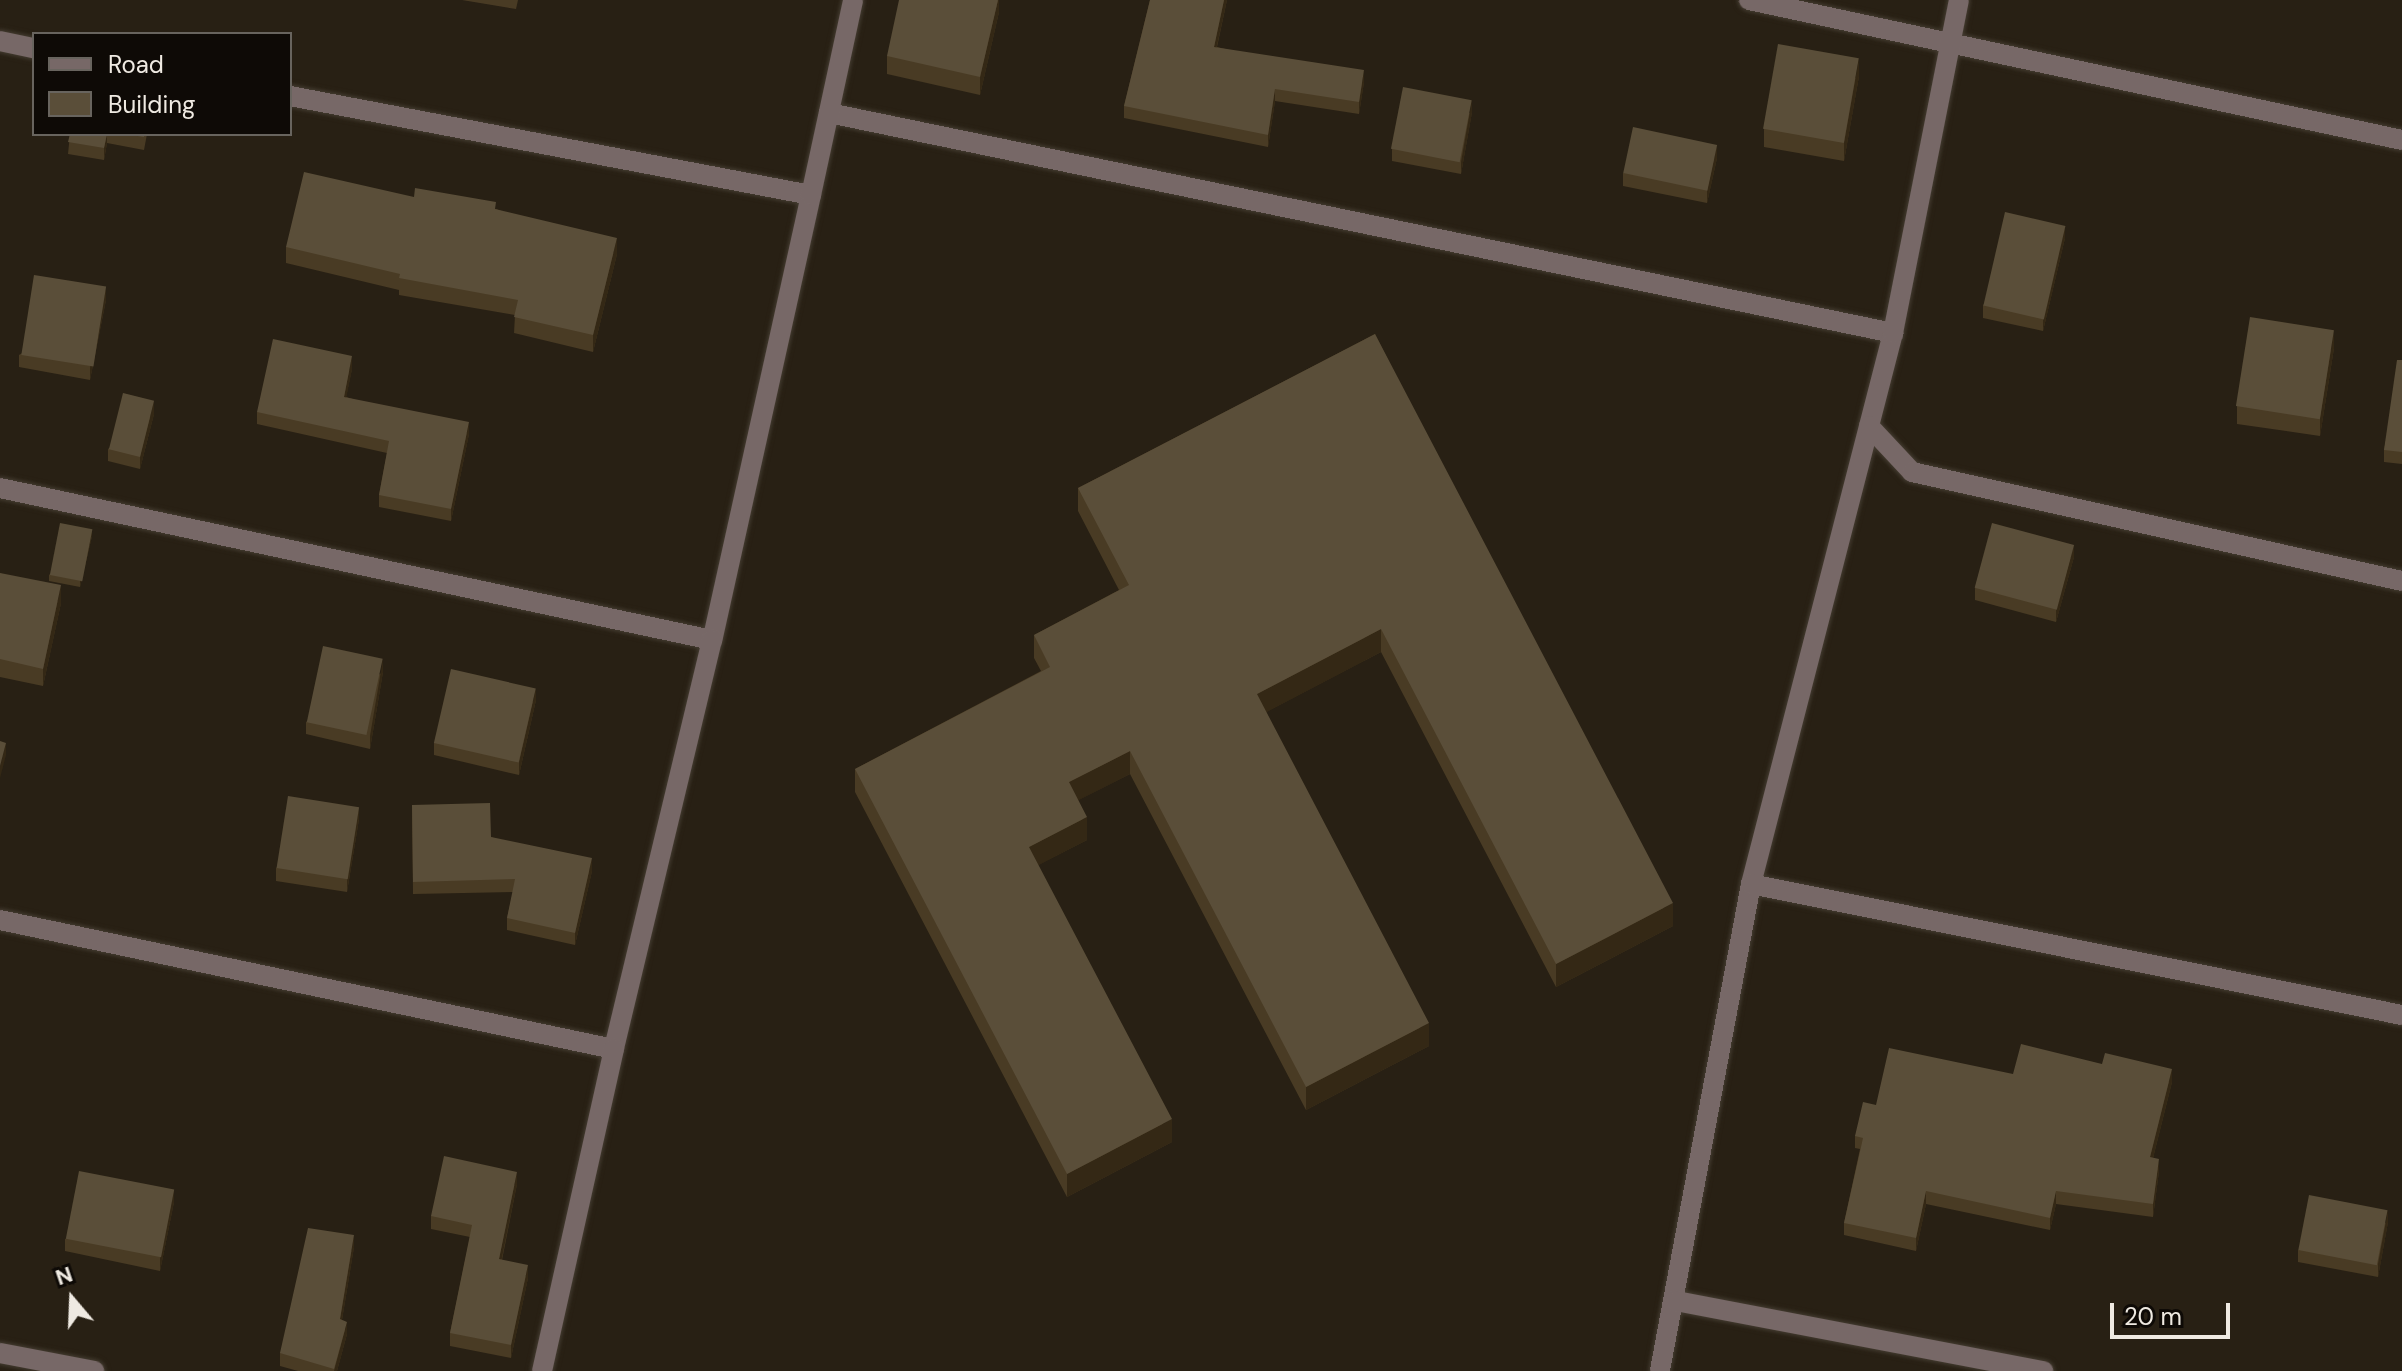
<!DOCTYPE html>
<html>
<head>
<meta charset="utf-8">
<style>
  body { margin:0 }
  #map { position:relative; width:2402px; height:1371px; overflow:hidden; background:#282014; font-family:"DM Sans",sans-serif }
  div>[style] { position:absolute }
  .roads { filter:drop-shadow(0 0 2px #443c31) drop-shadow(0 0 2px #443c31) }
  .minor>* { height:20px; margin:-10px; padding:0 10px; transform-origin:10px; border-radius:10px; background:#776867 }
  .wall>* { inset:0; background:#493b24 }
  .shaded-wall>* { inset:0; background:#342815 }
  .building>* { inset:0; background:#5a4e39; transform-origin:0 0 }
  span { translate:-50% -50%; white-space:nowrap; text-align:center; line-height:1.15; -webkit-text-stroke:6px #0e0a06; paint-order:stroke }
  .legend { position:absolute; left:32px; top:32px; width:260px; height:104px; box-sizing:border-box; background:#0e0a06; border:2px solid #68645e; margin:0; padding:10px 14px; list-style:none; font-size:24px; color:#efeae2 }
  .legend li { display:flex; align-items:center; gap:16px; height:40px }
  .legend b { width:40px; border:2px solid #68645e }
  .north { position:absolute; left:32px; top:1259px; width:80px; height:80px; -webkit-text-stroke:6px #0e0a06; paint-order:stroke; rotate:341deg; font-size:22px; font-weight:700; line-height:32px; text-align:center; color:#efeae2 }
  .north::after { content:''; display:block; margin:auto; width:28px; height:36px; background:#efeae2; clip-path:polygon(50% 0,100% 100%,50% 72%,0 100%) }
  .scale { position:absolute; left:2110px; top:1303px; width:120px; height:36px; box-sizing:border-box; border:4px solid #efeae2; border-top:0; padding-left:10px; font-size:24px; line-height:28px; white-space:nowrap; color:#efeae2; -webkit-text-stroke:6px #0e0a06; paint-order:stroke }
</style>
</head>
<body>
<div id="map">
  <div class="roads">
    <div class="minor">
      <i style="left:1749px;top:0;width:668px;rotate:12.1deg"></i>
      <i style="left:0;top:41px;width:35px;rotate:12deg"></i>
      <i style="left:290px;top:96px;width:530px;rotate:10.76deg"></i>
      <i style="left:811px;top:195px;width:456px;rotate:102.5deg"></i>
      <i style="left:829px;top:113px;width:1087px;rotate:11.68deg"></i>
      <i style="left:1893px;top:333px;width:569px;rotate:104.45deg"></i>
      <i style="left:1751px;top:884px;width:495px;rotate:100.6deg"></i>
      <i style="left:811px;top:195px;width:199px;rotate:-77.8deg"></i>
      <i style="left:1893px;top:333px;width:339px;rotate:-78.8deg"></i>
      <i style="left:1869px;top:426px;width:63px;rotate:46.9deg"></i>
      <i style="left:1912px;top:472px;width:502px;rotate:12.54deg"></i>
      <i style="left:0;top:488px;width:728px;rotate:12.05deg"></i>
      <i style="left:712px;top:640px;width:421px;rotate:103.5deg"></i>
      <i style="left:1751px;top:884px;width:664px;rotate:11.38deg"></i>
      <i style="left:0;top:920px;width:627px;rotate:11.87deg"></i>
      <i style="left:614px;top:1049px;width:330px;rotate:102.6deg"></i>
      <i style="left:1676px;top:1301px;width:374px;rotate:10.8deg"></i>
      <i style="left:0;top:1353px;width:96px;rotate:10.8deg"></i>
    </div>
  </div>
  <div class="wall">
    <i style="clip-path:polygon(462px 0,518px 0,516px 9px)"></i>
    <i style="clip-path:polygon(999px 0,999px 12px,980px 95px,887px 74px,887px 56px)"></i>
    <i style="clip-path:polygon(1150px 0,1227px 0,1217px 47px,1364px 82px,1359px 114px,1275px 101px,1268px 147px,1124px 118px,1124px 106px)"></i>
    <i style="clip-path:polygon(1859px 76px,1844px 161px,1764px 147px,1764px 129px)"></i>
    <i style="clip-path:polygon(1472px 112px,1461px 174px,1392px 161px,1392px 149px)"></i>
    <i style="clip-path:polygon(70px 134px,147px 134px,144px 150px,107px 143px,104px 160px,68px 154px)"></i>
    <i style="clip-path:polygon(1717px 158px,1707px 203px,1623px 186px,1623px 173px)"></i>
    <i style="clip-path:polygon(414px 197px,496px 209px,617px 254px,593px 352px,514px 333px,515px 315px,399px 295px,399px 290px,286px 263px,286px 247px)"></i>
    <i style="clip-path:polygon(2065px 238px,2043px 331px,1983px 318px,1983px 305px)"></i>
    <i style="clip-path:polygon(106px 300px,90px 380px,19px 367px,19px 355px)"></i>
    <i style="clip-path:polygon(1375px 334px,1673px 926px,1556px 987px,1381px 652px,1266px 712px,1429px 1046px,1306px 1110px,1130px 774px,1078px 800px,1087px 840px,1038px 865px,1172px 1142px,1067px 1197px,855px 792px,855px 769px,1041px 671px,1034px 658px,1034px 635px,1119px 590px,1078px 511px,1078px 488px)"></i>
    <i style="clip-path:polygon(2334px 348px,2320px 436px,2237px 424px,2237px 406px)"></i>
    <i style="clip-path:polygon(2402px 360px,2402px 464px,2384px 462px,2384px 450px)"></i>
    <i style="clip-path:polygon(352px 369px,346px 397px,469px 434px,451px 521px,379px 507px,379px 495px,387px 453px,257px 424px,257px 412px)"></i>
    <i style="clip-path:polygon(154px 414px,140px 469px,108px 461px,108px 449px)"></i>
    <i style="clip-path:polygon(92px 536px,80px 587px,49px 581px,49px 575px)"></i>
    <i style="clip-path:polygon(2074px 557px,2056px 622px,1975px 600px,1975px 588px)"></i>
    <i style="clip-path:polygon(0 573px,61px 603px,43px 686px,0 677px)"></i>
    <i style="clip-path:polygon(383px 672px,370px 749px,306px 734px,306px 722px)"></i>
    <i style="clip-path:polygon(536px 700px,519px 775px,434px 755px,434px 743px)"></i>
    <i style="clip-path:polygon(412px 805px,491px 837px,592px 871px,575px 945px,507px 930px,507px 918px,513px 892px,413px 894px)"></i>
    <i style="clip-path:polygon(359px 819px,347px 892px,276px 881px,276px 868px)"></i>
    <i style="clip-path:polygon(2013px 1074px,2172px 1082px,2153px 1158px,2159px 1171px,2153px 1217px,2056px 1204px,2050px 1230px,1926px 1204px,1916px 1251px,1844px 1235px,1844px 1223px,1860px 1149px,1855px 1148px,1855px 1136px,1876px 1105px)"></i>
    <i style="clip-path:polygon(517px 1184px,502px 1260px,528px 1278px,511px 1358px,450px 1346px,450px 1333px,470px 1237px,431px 1229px,431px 1216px)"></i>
    <i style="clip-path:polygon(174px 1202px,160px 1271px,65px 1251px,65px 1239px)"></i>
    <i style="clip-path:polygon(2388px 1222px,2378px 1277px,2298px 1262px,2298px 1250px)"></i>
    <i style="clip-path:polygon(354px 1247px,342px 1320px,347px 1334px,337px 1371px,298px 1371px,280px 1366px,280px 1353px)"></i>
  </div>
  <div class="shaded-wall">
    <i style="clip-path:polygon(998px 0,999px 0,999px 12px,980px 95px,980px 77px)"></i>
    <i style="clip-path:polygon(1224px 0,1227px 0,1214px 59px,1214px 47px)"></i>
    <i style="clip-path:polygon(1859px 58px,1859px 76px,1844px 161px,1844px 143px)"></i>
    <i style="clip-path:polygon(1364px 70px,1364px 82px,1359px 114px,1359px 102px)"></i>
    <i style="clip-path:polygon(1275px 89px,1275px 101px,1268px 147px,1268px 135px)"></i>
    <i style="clip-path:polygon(1472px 100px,1472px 112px,1461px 174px,1461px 162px)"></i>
    <i style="clip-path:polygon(107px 134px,107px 143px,104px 160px,104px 148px)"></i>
    <i style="clip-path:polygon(1717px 145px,1717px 158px,1707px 203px,1707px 191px)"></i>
    <i style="clip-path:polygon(2065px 226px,2065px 238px,2043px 331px,2043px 319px)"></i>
    <i style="clip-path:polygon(617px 238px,617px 254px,593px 352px,593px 335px)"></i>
    <i style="clip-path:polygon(106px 287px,106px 300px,90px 380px,90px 368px)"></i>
    <i style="clip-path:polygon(2334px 330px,2334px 348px,2320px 436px,2320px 418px)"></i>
    <i style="clip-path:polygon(352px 356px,352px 369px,344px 409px,344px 397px)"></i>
    <i style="clip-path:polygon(154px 401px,154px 414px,140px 469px,140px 457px)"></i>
    <i style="clip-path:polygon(469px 422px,469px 434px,451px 521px,451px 509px)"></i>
    <i style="clip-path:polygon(92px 529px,92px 536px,80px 587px,80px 581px)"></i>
    <i style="clip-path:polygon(2074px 545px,2074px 557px,2056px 622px,2056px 610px)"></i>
    <i style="clip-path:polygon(61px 585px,61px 603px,43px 686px,43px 669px)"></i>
    <i style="clip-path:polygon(1381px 629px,1381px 652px,1257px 717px,1257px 694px)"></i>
    <i style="clip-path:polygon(383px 659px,383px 672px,370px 749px,370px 736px)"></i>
    <i style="clip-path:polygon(536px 688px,536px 700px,519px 775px,519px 762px)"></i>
    <i style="clip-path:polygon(6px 743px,6px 755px,0 778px,0 766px)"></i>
    <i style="clip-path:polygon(1130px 751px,1130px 774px,1069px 805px,1069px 782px)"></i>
    <i style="clip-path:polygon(359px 807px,359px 819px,347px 892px,347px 880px)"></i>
    <i style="clip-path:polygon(1087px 817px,1087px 840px,1029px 870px,1029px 847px)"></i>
    <i style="clip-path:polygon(592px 858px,592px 871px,575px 945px,575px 933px)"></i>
    <i style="clip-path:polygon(1673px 903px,1673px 926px,1556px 987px,1556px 964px)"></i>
    <i style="clip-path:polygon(1429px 1023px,1429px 1046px,1306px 1110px,1306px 1087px)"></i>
    <i style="clip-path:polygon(2172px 1069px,2172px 1082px,2150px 1170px,2150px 1157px)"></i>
    <i style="clip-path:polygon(1172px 1119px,1172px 1142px,1067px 1197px,1067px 1174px)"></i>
    <i style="clip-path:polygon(2159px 1159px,2159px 1171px,2153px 1217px,2153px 1204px)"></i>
    <i style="clip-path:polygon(517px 1172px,517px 1184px,499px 1272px,499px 1259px)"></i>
    <i style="clip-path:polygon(174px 1190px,174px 1202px,160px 1271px,160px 1258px)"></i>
    <i style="clip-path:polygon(1926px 1191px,1926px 1204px,1916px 1251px,1916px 1238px)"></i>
    <i style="clip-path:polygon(2056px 1191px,2056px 1204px,2050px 1230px,2050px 1218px)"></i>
    <i style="clip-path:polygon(2388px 1210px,2388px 1222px,2378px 1277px,2378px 1264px)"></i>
    <i style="clip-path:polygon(354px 1235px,354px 1247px,340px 1332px,340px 1319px)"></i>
    <i style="clip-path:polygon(528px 1265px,528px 1278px,511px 1358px,511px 1345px)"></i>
    <i style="clip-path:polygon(347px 1322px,347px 1334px,337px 1371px,334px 1371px)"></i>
  </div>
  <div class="building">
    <i style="clip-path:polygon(899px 0,998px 0,980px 77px,887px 56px)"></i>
    <i style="clip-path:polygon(1150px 0,1224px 0,1214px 47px,1364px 70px,1359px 102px,1275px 89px,1268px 135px,1124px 106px)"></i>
    <i style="left:1778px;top:44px;width:82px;height:86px;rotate:10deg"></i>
    <i style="left:1403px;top:87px;width:70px;height:63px;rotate:11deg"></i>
    <i style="left:1633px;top:127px;width:86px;height:47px;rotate:12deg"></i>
    <i style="clip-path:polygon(70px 134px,107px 134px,104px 148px,68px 142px)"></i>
    <i style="clip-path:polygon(125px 134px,144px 134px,144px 137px)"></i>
    <i style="clip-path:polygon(304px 172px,414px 197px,415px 188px,496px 202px,495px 209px,617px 238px,593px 335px,514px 317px,518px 300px,399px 278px,400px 274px,286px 247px)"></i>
    <i style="left:2005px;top:212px;width:62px;height:96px;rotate:13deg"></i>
    <i style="left:34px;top:275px;width:73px;height:81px;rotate:9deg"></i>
    <i style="left:2250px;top:317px;width:85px;height:90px;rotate:9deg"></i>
    <i style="clip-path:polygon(1375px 334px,1673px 903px,1556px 964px,1381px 629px,1257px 694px,1429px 1023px,1306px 1087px,1130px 751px,1069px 782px,1087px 817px,1029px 847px,1172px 1119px,1067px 1174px,855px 769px,1050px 667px,1034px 635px,1129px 585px,1078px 488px)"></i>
    <i style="clip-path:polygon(273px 339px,352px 356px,344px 397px,469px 422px,451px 509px,379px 495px,389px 441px,257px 412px)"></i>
    <i style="clip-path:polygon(2397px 360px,2402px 360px,2402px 452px,2384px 450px)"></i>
    <i style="left:123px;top:393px;width:32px;height:58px;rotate:14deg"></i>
    <i style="left:60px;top:523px;width:33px;height:53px;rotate:11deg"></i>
    <i style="left:1992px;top:523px;width:85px;height:67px;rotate:15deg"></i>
    <i style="clip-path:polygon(0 573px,61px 585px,43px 669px,0 659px)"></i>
    <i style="left:323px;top:646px;width:61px;height:78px;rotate:12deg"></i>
    <i style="left:451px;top:669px;width:87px;height:76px;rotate:13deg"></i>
    <i style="clip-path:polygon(0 741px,6px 743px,0 766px)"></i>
    <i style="left:288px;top:796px;width:72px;height:73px;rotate:9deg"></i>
    <i style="clip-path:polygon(490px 803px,491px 837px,592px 858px,575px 933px,507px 918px,515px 879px,413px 882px,412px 805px)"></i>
    <i style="clip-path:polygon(2021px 1044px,2102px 1064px,2105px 1053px,2172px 1069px,2150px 1157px,2159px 1159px,2153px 1204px,2056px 1191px,2050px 1218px,1926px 1191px,1916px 1238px,1844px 1223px,1863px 1138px,1855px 1136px,1863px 1102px,1876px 1105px,1889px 1048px,2013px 1074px)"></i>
    <i style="clip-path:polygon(444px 1156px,517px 1172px,499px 1259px,528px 1265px,511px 1345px,450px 1333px,472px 1225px,431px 1216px)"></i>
    <i style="left:79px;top:1171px;width:97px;height:69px;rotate:11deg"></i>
    <i style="left:2309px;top:1195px;width:80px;height:56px;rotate:11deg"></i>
    <i style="clip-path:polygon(308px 1228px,354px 1235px,340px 1319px,347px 1322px,334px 1369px,280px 1353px)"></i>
  </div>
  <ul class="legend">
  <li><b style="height:10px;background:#776867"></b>Road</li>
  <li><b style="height:22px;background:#5a4e39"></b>Building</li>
  </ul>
  <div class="north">N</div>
  <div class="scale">20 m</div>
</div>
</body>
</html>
